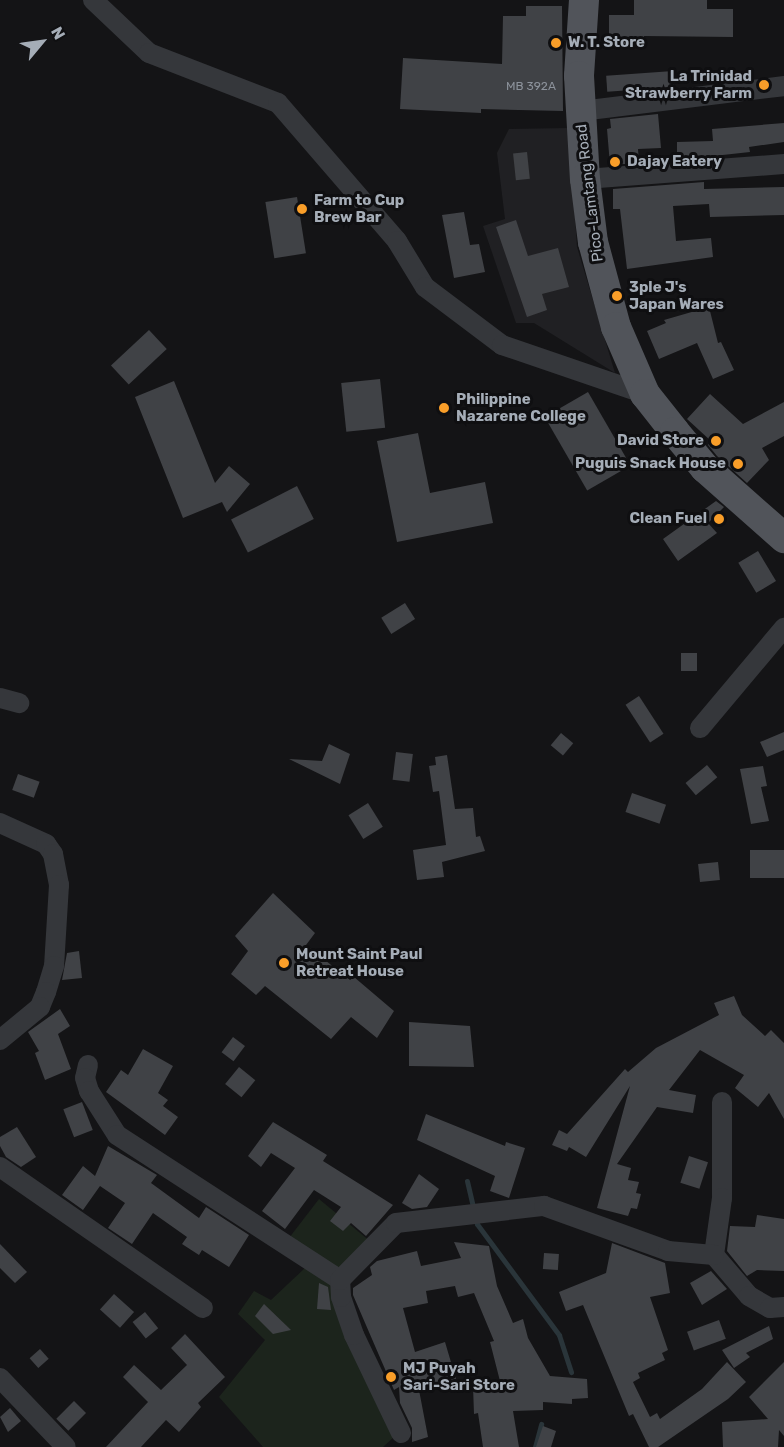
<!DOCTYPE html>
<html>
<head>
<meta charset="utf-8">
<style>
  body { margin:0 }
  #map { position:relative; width:784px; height:1447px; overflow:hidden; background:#141416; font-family:Rubik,sans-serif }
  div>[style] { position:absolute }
  .built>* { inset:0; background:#202023 }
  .green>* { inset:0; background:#1c241c }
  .stream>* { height:5px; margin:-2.5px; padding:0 2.5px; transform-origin:2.5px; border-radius:2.5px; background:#2a353a }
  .building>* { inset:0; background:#404246; transform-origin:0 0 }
  .street>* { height:20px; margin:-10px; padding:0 10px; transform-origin:10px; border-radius:10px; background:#35373b }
  .primary>* { height:30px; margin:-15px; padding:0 15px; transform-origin:15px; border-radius:15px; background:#51545a }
  .dots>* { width:16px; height:16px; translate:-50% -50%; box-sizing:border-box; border:3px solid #0f0f11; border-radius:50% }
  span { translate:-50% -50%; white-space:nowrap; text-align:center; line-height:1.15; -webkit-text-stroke:6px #0f0f11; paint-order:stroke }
  .number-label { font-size:12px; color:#8c929b }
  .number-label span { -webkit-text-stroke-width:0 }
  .poi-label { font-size:15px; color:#a5adb7; font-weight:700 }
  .left { translate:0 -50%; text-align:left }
  .right { translate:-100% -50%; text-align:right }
  .street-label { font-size:15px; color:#a5adb7 }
  .north { position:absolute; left:12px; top:12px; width:60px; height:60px; -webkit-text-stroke:4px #0f0f11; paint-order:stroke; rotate:61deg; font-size:16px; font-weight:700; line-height:24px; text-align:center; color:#a5adb7 }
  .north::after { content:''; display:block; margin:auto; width:21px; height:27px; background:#a5adb7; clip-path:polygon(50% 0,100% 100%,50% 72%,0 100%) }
</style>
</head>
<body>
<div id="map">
  <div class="built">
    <i style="clip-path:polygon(569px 128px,577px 247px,615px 373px,534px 323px,516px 323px,483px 226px,505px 219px,497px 153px,509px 129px)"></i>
  </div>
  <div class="green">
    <i style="clip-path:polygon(319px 1199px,371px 1242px,341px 1275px,289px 1238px)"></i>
    <i style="clip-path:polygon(306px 1267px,337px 1284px,394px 1437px,383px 1447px,263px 1447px,219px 1397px,265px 1340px,238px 1314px,254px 1291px,271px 1300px)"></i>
  </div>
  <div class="stream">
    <i style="left:467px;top:1181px;width:44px;rotate:76.9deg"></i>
    <i style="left:477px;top:1224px;width:138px;rotate:53.5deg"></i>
    <i style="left:559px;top:1335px;width:39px;rotate:72deg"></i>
    <i style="left:535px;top:1447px;width:24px;rotate:-75deg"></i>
  </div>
  <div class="building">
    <i style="clip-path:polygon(634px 0,707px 0,707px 9px,733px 9px,733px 37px,644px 36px,644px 44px,609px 44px,609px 15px,634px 15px)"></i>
    <i style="clip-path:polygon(526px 6px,562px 6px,563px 111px,481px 109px,481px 113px,400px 109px,403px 58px,502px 64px,503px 16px,526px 16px)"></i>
    <i style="left:673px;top:71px;width:16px;height:67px;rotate:86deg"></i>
    <i style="clip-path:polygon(658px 114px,661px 148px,638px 149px,639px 163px,610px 165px,607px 129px,611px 128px,610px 119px)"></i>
    <i style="clip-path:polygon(784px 123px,784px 142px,749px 147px,750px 152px,677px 160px,677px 142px,713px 141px,712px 129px)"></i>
    <i style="left:527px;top:152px;width:27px;height:14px;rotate:84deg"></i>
    <i style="clip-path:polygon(704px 182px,704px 189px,784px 187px,784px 215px,710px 217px,709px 204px,673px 206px,676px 241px,711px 238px,713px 257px,627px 269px,620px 209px,613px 209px,613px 189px)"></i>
    <i style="left:297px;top:197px;width:57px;height:32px;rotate:81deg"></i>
    <i style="clip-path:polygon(464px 212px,470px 245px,479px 244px,485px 272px,454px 278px,442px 215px)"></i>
    <i style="clip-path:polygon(516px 220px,528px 256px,558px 248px,569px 287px,542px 294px,547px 310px,527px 317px,496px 227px)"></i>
    <i style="clip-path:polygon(709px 307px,718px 343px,721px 342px,734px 370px,713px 379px,697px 343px,659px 359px,647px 331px,666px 323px,664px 320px)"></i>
    <i style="left:149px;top:330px;width:26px;height:52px;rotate:47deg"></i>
    <i style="left:380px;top:379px;width:49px;height:39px;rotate:84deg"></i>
    <i style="clip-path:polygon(174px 381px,215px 483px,229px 466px,250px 484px,227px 512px,222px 502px,183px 518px,135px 397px)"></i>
    <i style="left:588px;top:392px;width:85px;height:50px;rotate:60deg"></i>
    <i style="clip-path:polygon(710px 394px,743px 424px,784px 402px,784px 436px,762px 448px,769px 460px,747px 483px,717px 456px,708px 445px,711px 441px,687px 419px)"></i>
    <i style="clip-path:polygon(418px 433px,430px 493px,485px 482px,493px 523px,397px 542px,377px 441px)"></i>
    <i style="left:297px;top:486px;width:37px;height:74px;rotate:63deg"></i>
    <i style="clip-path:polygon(716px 501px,724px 507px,708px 523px,717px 533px,678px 561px,663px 539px)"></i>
    <i style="left:758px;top:551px;width:35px;height:23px;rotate:59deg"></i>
    <i style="left:405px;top:603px;width:19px;height:28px;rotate:58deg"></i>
    <i style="left:681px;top:653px;width:16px;height:18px"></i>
    <i style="left:639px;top:696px;width:45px;height:16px;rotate:57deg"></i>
    <i style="clip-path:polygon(784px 732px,784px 750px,767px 757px,760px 742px)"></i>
    <i style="left:561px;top:733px;width:16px;height:16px;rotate:40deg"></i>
    <i style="clip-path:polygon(329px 744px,350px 754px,340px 784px,289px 759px,322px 761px)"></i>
    <i style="left:396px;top:752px;width:17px;height:28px;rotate:7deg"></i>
    <i style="clip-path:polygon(447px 755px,455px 809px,473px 808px,476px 837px,480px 836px,485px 851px,442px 862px,444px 877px,417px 880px,413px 850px,446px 845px,439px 791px,433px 792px,429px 766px,436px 765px,435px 757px)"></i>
    <i style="left:707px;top:765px;width:16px;height:28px;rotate:50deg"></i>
    <i style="clip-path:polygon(763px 766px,767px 786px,761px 787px,769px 821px,751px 824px,740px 769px)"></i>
    <i style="left:18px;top:774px;width:23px;height:17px;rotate:20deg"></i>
    <i style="left:632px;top:793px;width:36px;height:20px;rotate:19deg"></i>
    <i style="left:368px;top:803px;width:28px;height:23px;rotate:58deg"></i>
    <i style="left:750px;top:850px;width:34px;height:28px"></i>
    <i style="left:718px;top:862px;width:18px;height:20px;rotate:84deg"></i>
    <i style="clip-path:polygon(273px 893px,315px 933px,306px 945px,350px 980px,354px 977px,394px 1011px,377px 1038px,351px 1017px,331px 1039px,265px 986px,256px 995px,231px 974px,248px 951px,235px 936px)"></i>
    <i style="clip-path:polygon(79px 951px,82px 978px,62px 980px,67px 953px)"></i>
    <i style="clip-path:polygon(734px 996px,742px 1015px,765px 1036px,771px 1030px,784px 1043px,784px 1119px,769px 1093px,758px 1107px,735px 1088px,744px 1075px,700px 1050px,669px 1090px,696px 1095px,693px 1113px,657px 1107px,617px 1164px,631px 1168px,628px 1180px,639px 1182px,636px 1193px,641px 1194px,637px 1209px,631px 1208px,628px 1216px,597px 1208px,630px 1086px,586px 1157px,569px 1147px,567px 1151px,552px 1145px,559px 1130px,567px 1134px,625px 1069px,628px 1072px,656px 1048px,719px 1015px,714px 1003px)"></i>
    <i style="clip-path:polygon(60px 1009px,70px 1026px,58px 1034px,71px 1069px,45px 1080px,35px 1053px,39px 1051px,28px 1032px)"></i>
    <i style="clip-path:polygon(409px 1022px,470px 1026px,474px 1067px,409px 1066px)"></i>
    <i style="left:233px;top:1037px;width:15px;height:19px;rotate:37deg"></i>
    <i style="clip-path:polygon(143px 1049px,173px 1066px,158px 1093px,168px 1100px,163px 1106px,178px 1117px,165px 1135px,106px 1092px,121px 1070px,128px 1075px)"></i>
    <i style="left:239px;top:1067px;width:21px;height:22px;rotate:39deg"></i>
    <i style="left:82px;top:1102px;width:30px;height:20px;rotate:69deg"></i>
    <i style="clip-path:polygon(426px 1114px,505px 1146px,506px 1142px,525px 1148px,509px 1198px,490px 1191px,495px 1176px,417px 1140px)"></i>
    <i style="clip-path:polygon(273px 1122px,327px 1155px,323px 1161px,393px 1205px,366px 1236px,351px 1223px,343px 1231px,330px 1221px,341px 1207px,314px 1190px,285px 1229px,262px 1211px,295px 1168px,271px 1153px,261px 1167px,248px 1156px)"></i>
    <i style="clip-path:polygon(17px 1127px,36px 1157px,21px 1167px,6px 1157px,0 1146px,0 1137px)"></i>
    <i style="clip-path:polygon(108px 1146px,157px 1175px,151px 1183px,199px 1218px,206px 1207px,249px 1235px,229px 1267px,202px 1250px,199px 1255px,182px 1244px,187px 1237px,153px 1213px,132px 1244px,108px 1228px,125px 1203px,100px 1186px,83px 1210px,62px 1195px,83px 1166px,95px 1176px)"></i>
    <i style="left:689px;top:1156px;width:20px;height:28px;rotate:18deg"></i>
    <i style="clip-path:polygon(419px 1174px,439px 1189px,427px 1207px,412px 1209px,402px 1203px)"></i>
    <i style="clip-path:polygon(757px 1215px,784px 1219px,784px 1271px,757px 1270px,747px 1276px,727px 1251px,730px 1226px,755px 1227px)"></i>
    <i style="clip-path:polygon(454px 1242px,489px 1246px,497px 1286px,513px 1323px,523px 1319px,528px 1338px,550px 1376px,587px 1379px,588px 1398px,572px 1399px,572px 1404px,543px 1402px,543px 1410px,513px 1411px,519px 1447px,483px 1447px,478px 1413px,474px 1414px,473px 1386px,501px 1385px,490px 1342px,494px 1341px,474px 1293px,458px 1297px,455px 1286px,426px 1291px,428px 1303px,403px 1308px,415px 1352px,445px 1342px,456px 1379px,419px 1390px,428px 1437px,412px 1442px,412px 1428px,400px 1403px,399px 1387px,394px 1390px,353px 1295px,353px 1288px,372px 1275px,370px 1267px,377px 1261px,417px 1251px,421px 1266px,461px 1258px)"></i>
    <i style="clip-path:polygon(612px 1243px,665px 1263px,670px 1293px,650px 1297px,668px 1350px,662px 1353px,665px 1360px,638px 1373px,640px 1378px,633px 1382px,650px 1417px,657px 1413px,660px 1419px,702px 1389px,727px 1362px,746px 1382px,728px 1399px,658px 1447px,649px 1447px,633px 1414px,629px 1416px,583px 1305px,566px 1311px,559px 1292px,606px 1273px)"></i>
    <i style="clip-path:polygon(0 1244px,27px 1272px,15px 1283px,0 1268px)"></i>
    <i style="left:544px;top:1253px;width:15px;height:16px;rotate:4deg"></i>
    <i style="clip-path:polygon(711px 1271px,727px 1289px,702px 1305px,690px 1283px)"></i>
    <i style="clip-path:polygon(319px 1283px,328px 1287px,331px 1310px,317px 1309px)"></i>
    <i style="left:114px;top:1294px;width:27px;height:21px;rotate:42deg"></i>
    <i style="clip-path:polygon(264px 1304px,291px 1330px,273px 1334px,255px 1316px)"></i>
    <i style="left:145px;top:1312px;width:21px;height:16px;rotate:51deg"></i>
    <i style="left:719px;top:1320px;width:20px;height:34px;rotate:70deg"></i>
    <i style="clip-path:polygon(769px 1326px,773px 1339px,746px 1353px,750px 1357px,734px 1368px,722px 1350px)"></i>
    <i style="clip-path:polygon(185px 1334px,225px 1377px,198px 1403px,201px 1407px,179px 1432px,166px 1420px,141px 1447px,106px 1447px,148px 1402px,123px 1377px,134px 1365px,161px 1390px,187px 1365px,171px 1348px)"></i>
    <i style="left:40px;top:1349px;width:13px;height:14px;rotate:48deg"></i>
    <i style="clip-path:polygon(784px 1362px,784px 1436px,779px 1430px,778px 1447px,723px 1447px,722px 1422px,768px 1419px,749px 1397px)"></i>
    <i style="left:74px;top:1401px;width:17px;height:25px;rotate:45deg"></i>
    <i style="clip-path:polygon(10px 1408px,21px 1421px,8px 1432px,0 1417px)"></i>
    <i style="clip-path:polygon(543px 1426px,556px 1431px,551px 1447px,536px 1447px)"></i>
  </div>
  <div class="street">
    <i style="left:93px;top:0;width:77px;rotate:43.4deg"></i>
    <i style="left:149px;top:53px;width:138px;rotate:21.2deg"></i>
    <i style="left:278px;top:103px;width:182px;rotate:49.2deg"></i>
    <i style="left:397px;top:241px;width:54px;rotate:58.7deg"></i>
    <i style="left:425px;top:287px;width:96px;rotate:37deg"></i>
    <i style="left:502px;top:345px;width:151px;rotate:18.9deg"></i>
    <i style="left:581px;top:111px;width:205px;rotate:-7deg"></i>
    <i style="left:585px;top:179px;width:200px;rotate:-4.3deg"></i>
    <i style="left:0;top:698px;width:20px;rotate:15deg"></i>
    <i style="left:700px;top:728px;width:131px;rotate:-50deg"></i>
    <i style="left:0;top:823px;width:51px;rotate:24.5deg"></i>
    <i style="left:46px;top:844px;width:12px;rotate:55deg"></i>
    <i style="left:53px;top:854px;width:32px;rotate:79deg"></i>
    <i style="left:59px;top:885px;width:81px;rotate:93.5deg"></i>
    <i style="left:54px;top:966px;width:27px;rotate:107deg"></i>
    <i style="left:46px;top:992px;width:16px;rotate:112deg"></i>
    <i style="left:40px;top:1007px;width:52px;rotate:140.5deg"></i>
    <i style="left:88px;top:1065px;width:13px;rotate:103deg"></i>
    <i style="left:85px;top:1078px;width:14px;rotate:73deg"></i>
    <i style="left:89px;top:1091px;width:52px;rotate:57.5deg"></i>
    <i style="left:117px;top:1135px;width:266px;rotate:33deg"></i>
    <i style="left:722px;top:1102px;width:96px;rotate:90deg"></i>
    <i style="left:722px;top:1198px;width:58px;rotate:98deg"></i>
    <i style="left:714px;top:1255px;width:54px;rotate:49.5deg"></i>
    <i style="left:749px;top:1296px;width:24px;rotate:30deg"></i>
    <i style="left:770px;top:1308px;width:14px;rotate:-4deg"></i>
    <i style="left:0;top:1167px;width:247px;rotate:34.8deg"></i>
    <i style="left:0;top:1378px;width:95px;rotate:46.3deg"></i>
    <i style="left:401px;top:1433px;width:109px;rotate:-115.6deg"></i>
    <i style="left:354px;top:1335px;width:40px;rotate:-108.9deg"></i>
    <i style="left:341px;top:1297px;width:17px;rotate:-93deg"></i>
    <i style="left:340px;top:1280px;width:80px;rotate:-45.5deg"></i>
    <i style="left:396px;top:1223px;width:149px;rotate:-6.6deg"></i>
    <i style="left:544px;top:1206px;width:132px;rotate:19.9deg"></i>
    <i style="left:668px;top:1251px;width:46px;rotate:5deg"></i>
  </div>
  <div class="primary">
    <i style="left:584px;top:0;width:76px;rotate:93.8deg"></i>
    <i style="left:579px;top:76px;width:103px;rotate:86.7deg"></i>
    <i style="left:585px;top:179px;width:64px;rotate:82.8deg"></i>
    <i style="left:593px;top:242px;width:88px;rotate:74.9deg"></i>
    <i style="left:616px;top:327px;width:73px;rotate:66.6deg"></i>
    <i style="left:645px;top:394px;width:48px;rotate:51.7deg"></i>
    <i style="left:675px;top:432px;width:47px;rotate:50.2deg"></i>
    <i style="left:705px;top:468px;width:106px;rotate:41.5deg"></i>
  </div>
  <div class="dots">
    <i style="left:556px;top:43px;background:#f99e29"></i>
    <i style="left:764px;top:85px;background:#f99e29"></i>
    <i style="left:615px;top:162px;background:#f99e29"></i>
    <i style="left:302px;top:209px;background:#f99e29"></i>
    <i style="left:617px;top:296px;background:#f99e29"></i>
    <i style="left:444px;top:408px;background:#f99e29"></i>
    <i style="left:716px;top:441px;background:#f99e29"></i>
    <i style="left:738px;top:464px;background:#f99e29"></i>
    <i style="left:719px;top:519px;background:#f99e29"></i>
    <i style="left:284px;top:963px;background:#f99e29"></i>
    <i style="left:391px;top:1377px;background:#f99e29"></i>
  </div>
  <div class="number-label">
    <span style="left:531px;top:87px">MB 392A</span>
  </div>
  <div class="poi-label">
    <span class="left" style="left:568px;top:43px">W. T. Store</span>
    <span class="right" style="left:752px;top:85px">La Trinidad<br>Strawberry Farm</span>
    <span class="left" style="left:627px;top:162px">Dajay Eatery</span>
    <span class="left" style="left:314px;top:209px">Farm to Cup<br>Brew Bar</span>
    <span class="left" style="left:629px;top:296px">3ple J's<br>Japan Wares</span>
    <span class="left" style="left:456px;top:408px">Philippine<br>Nazarene College</span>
    <span class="right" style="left:704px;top:441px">David Store</span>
    <span class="right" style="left:726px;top:464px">Puguis Snack House</span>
    <span class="right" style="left:707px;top:519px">Clean Fuel</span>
    <span class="left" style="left:296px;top:963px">Mount Saint Paul<br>Retreat House</span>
    <span class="left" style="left:403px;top:1377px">MJ Puyah<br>Sari-Sari Store</span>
  </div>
  <div class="street-label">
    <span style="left:590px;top:193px;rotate:-97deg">Pico-Lamtang Road</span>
  </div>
  <div class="north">N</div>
</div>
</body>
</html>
